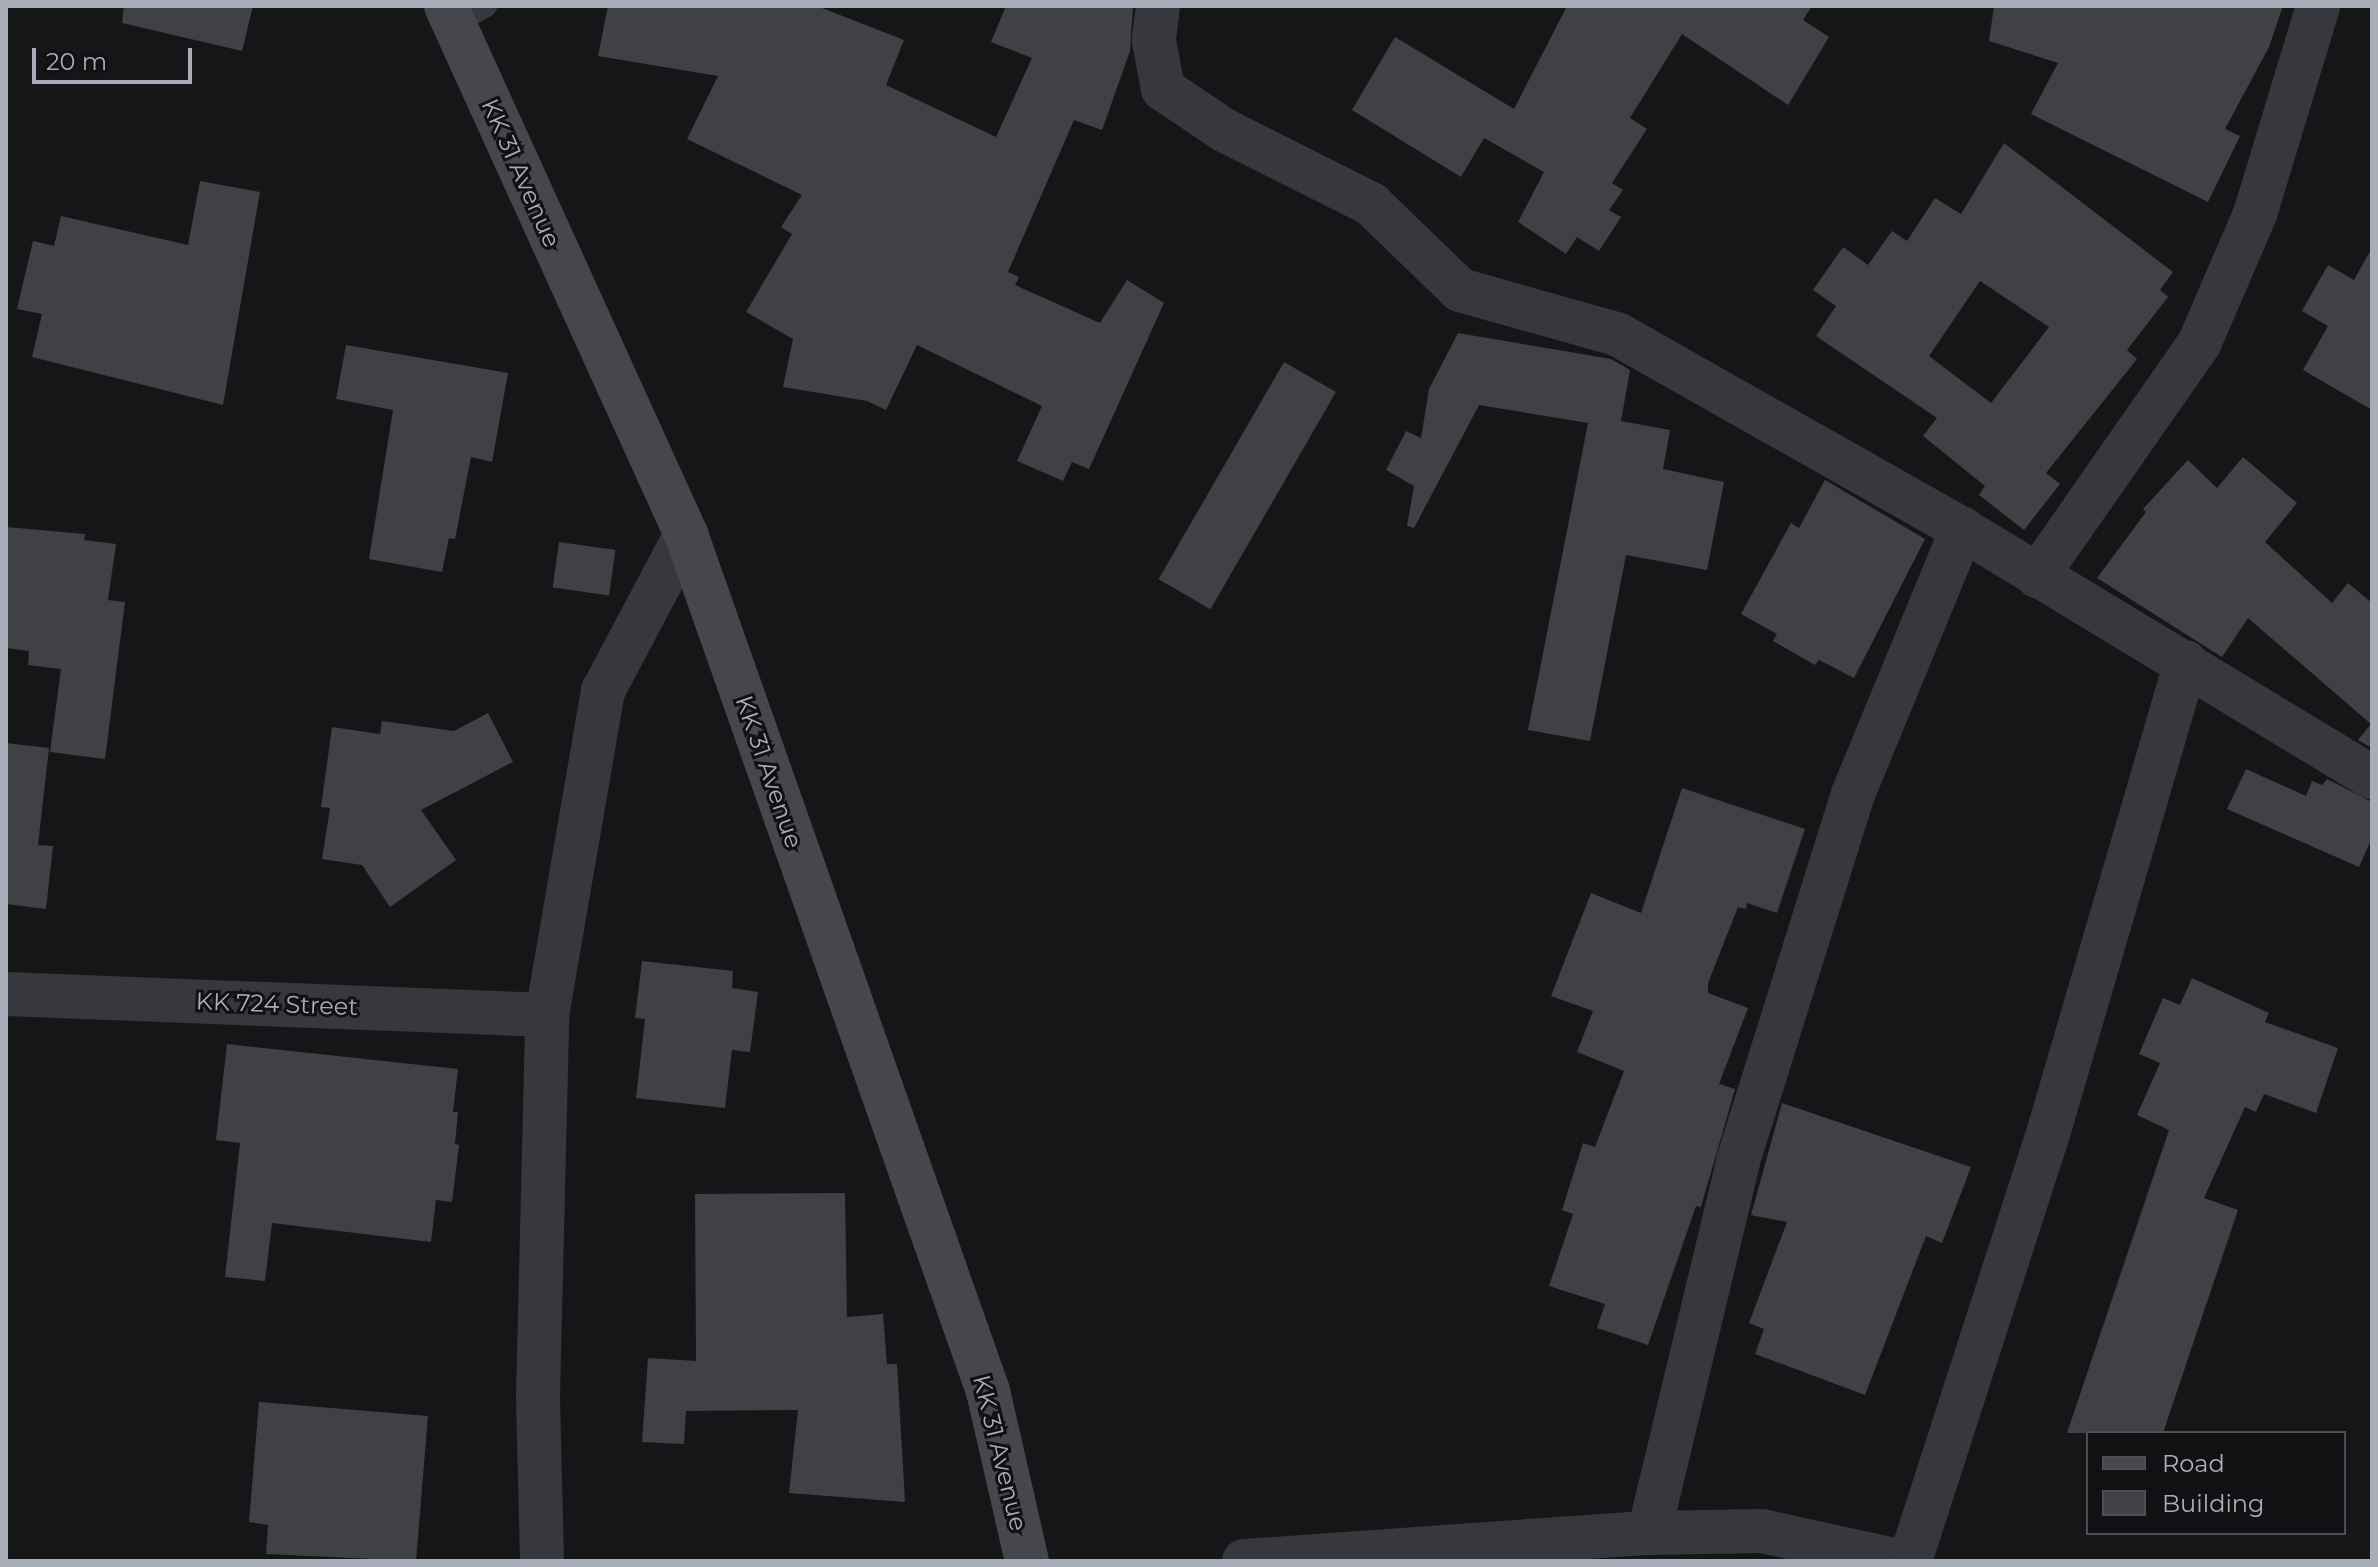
<!DOCTYPE html>
<html>
<head>
<meta charset="utf-8">
<style>
  body { margin:0 }
  #map { position:relative; width:2378px; height:1567px; overflow:hidden; background:#161618; font-family:Montserrat,sans-serif }
  div>[style] { position:absolute }
  .building>* { inset:0; background:#404145; transform-origin:0 0 }
  .lane>* { height:22px; margin:-11px; padding:0 11px; transform-origin:11px; border-radius:11px; background:#37383d }
  .street>* { height:44px; margin:-22px; padding:0 22px; transform-origin:22px; border-radius:22px; background:#37383d }
  .secondary>* { height:44px; margin:-22px; padding:0 22px; transform-origin:22px; border-radius:22px; background:#45474d }
  span { translate:-50% -50%; white-space:nowrap; text-align:center; line-height:1.15; -webkit-text-stroke:6px #111113; paint-order:stroke }
  .street-label { font-size:24px; color:#a8adb8 }
  .frame { position:absolute; inset:0; border:8px solid #a8adb8; pointer-events:none }
  .legend { position:absolute; left:2086px; top:1431px; width:260px; height:104px; box-sizing:border-box; background:#111113; border:2px solid #4d4f55; margin:0; padding:10px 14px; list-style:none; font-size:24px; color:#a8adb8 }
  .legend li { display:flex; align-items:center; gap:16px; height:40px }
  .legend b { width:40px; border:2px solid #4d4f55 }
  .scale { position:absolute; left:32px; top:48px; width:160px; height:36px; box-sizing:border-box; border:4px solid #a8adb8; border-top:0; padding-left:10px; font-size:24px; line-height:28px; white-space:nowrap; color:#a8adb8; -webkit-text-stroke:6px #111113; paint-order:stroke }
</style>
</head>
<body>
<div id="map">
  <div class="building">
    <i style="clip-path:polygon(124px 6px,253px 6px,242px 51px,122px 23px)"></i>
    <i style="clip-path:polygon(608px 6px,817px 6px,904px 40px,886px 85px,996px 137px,1032px 58px,991px 42px,1006px 6px,1133px 6px,1130px 51px,1102px 130px,1074px 120px,1008px 272px,1019px 277px,1015px 285px,1100px 323px,1127px 280px,1164px 303px,1089px 469px,1072px 462px,1063px 481px,1017px 461px,1042px 406px,917px 345px,886px 410px,867px 401px,783px 387px,793px 339px,746px 312px,792px 234px,781px 227px,802px 195px,687px 139px,718px 76px,598px 56px)"></i>
    <i style="clip-path:polygon(1567px 6px,1812px 6px,1803px 20px,1829px 37px,1788px 105px,1682px 34px,1630px 118px,1647px 129px,1612px 183px,1623px 190px,1609px 210px,1621px 217px,1599px 251px,1577px 237px,1566px 254px,1518px 222px,1544px 172px,1484px 138px,1461px 177px,1352px 110px,1395px 37px,1514px 109px)"></i>
    <i style="clip-path:polygon(1994px 6px,2283px 6px,2269px 47px,2225px 129px,2240px 136px,2208px 202px,2031px 114px,2058px 63px,1989px 41px)"></i>
    <i style="clip-path:polygon(evenodd,2004px 143px,2173px 272px,2160px 290px,2168px 297px,2127px 350px,2137px 359px,2046px 473px,2060px 484px,2024px 530px,1979px 495px,1985px 486px,1923px 436px,1937px 418px,1816px 336px,1836px 306px,1813px 290px,1843px 247px,1868px 265px,1892px 231px,1907px 241px,1935px 198px,1961px 214px,2004px 143px,1980px 281px,2049px 327px,1991px 403px,1929px 356px,1980px 281px)"></i>
    <i style="clip-path:polygon(200px 181px,260px 192px,223px 405px,32px 357px,42px 314px,17px 309px,33px 241px,54px 246px,61px 216px,188px 245px)"></i>
    <i style="clip-path:polygon(2372px 248px,2372px 410px,2303px 370px,2328px 326px,2302px 311px,2328px 265px,2354px 280px)"></i>
    <i style="clip-path:polygon(1458px 333px,1611px 359px,1630px 370px,1621px 421px,1670px 430px,1663px 469px,1724px 482px,1707px 570px,1626px 555px,1590px 741px,1528px 730px,1588px 423px,1479px 405px,1414px 528px,1407px 526px,1414px 486px,1386px 470px,1406px 431px,1421px 438px,1429px 389px)"></i>
    <i style="clip-path:polygon(346px 345px,508px 373px,492px 462px,471px 457px,455px 539px,449px 538px,442px 572px,369px 559px,393px 410px,336px 399px)"></i>
    <i style="left:1284px;top:362px;width:60px;height:251px;rotate:30deg"></i>
    <i style="clip-path:polygon(2243px 457px,2297px 503px,2265px 542px,2332px 603px,2348px 583px,2372px 603px,2372px 748px,2358px 740px,2371px 724px,2248px 618px,2222px 657px,2097px 578px,2146px 512px,2143px 509px,2188px 460px,2217px 488px)"></i>
    <i style="clip-path:polygon(1825px 480px,1925px 539px,1854px 678px,1819px 660px,1815px 665px,1773px 641px,1777px 634px,1741px 614px,1791px 523px,1799px 528px)"></i>
    <i style="clip-path:polygon(6px 527px,85px 534px,84px 540px,116px 544px,108px 600px,125px 602px,105px 759px,50px 752px,61px 669px,28px 665px,29px 651px,6px 648px)"></i>
    <i style="left:559px;top:542px;width:57px;height:46px;rotate:8deg"></i>
    <i style="clip-path:polygon(488px 713px,513px 762px,421px 810px,456px 860px,390px 907px,362px 865px,322px 859px,330px 808px,321px 807px,332px 727px,380px 734px,382px 721px,454px 731px)"></i>
    <i style="clip-path:polygon(6px 743px,49px 748px,38px 845px,53px 846px,46px 909px,6px 904px)"></i>
    <i style="clip-path:polygon(2246px 769px,2306px 796px,2312px 781px,2322px 785px,2327px 779px,2372px 802px,2372px 838px,2359px 867px,2227px 809px)"></i>
    <i style="clip-path:polygon(1682px 788px,1805px 829px,1777px 913px,1747px 903px,1746px 909px,1738px 907px,1708px 983px,1708px 993px,1748px 1008px,1719px 1084px,1735px 1089px,1701px 1207px,1696px 1206px,1648px 1345px,1597px 1328px,1605px 1304px,1549px 1286px,1573px 1214px,1562px 1210px,1583px 1143px,1595px 1147px,1624px 1071px,1577px 1052px,1593px 1011px,1551px 996px,1591px 893px,1641px 913px)"></i>
    <i style="clip-path:polygon(642px 961px,733px 971px,732px 988px,758px 992px,750px 1052px,732px 1050px,725px 1108px,636px 1098px,645px 1019px,635px 1018px)"></i>
    <i style="clip-path:polygon(2192px 978px,2269px 1013px,2265px 1022px,2338px 1048px,2316px 1113px,2264px 1094px,2256px 1112px,2245px 1107px,2204px 1198px,2238px 1210px,2163px 1433px,2067px 1433px,2169px 1130px,2137px 1115px,2160px 1063px,2139px 1054px,2163px 998px,2180px 1005px)"></i>
    <i style="clip-path:polygon(227px 1044px,458px 1069px,453px 1112px,458px 1112px,455px 1144px,459px 1145px,452px 1202px,436px 1200px,431px 1242px,272px 1223px,265px 1281px,225px 1277px,240px 1143px,216px 1140px)"></i>
    <i style="clip-path:polygon(1782px 1103px,1971px 1167px,1942px 1243px,1926px 1236px,1865px 1395px,1755px 1354px,1764px 1329px,1749px 1323px,1787px 1222px,1751px 1215px)"></i>
    <i style="clip-path:polygon(845px 1193px,847px 1317px,883px 1314px,887px 1364px,897px 1364px,905px 1502px,789px 1493px,798px 1410px,686px 1411px,684px 1444px,642px 1442px,648px 1358px,696px 1361px,695px 1194px)"></i>
    <i style="clip-path:polygon(259px 1402px,428px 1416px,416px 1561px,266px 1554px,268px 1525px,249px 1522px)"></i>
  </div>
  <div class="lane">
    <i style="left:455px;top:24px;width:36px;rotate:-30deg"></i>
  </div>
  <div class="street">
    <i style="left:1158px;top:6px;width:35px;rotate:97deg"></i>
    <i style="left:1154px;top:41px;width:49px;rotate:79.4deg"></i>
    <i style="left:1163px;top:89px;width:73px;rotate:33.9deg"></i>
    <i style="left:1224px;top:130px;width:165px;rotate:26.7deg"></i>
    <i style="left:1371px;top:204px;width:124px;rotate:44deg"></i>
    <i style="left:1460px;top:290px;width:163px;rotate:15.7deg"></i>
    <i style="left:1617px;top:334px;width:396px;rotate:29.5deg"></i>
    <i style="left:1962px;top:529px;width:479px;rotate:31.2deg"></i>
    <i style="left:2037px;top:576px;width:283px;rotate:-55.1deg"></i>
    <i style="left:2199px;top:344px;width:142px;rotate:-66.7deg"></i>
    <i style="left:2255px;top:214px;width:217px;rotate:-73.1deg"></i>
    <i style="left:6px;top:994px;width:541px;rotate:2.22deg"></i>
    <i style="left:1649px;top:1533px;width:382px;rotate:-76.5deg"></i>
    <i style="left:1738px;top:1161px;width:385px;rotate:-72.6deg"></i>
    <i style="left:1853px;top:794px;width:287px;rotate:-67.6deg"></i>
    <i style="left:542px;top:1561px;width:165px;rotate:-91.4deg"></i>
    <i style="left:538px;top:1396px;width:381px;rotate:-88.6deg"></i>
    <i style="left:547px;top:1015px;width:329px;rotate:-80.2deg"></i>
    <i style="left:603px;top:691px;width:178px;rotate:-62.1deg"></i>
    <i style="left:1244px;top:1561px;width:406px;rotate:-4deg"></i>
    <i style="left:1649px;top:1533px;width:113px;rotate:-1deg"></i>
    <i style="left:1762px;top:1531px;width:139px;rotate:12.4deg"></i>
    <i style="left:1910px;top:1561px;width:456px;rotate:-72.1deg"></i>
    <i style="left:2050px;top:1127px;width:484px;rotate:-73.7deg"></i>
  </div>
  <div class="secondary">
    <i style="left:446px;top:6px;width:580px;rotate:65.56deg"></i>
    <i style="left:686px;top:534px;width:909px;rotate:70.59deg"></i>
    <i style="left:988px;top:1391px;width:174px;rotate:77.1deg"></i>
  </div>
  <div class="street-label">
    <span style="left:521px;top:173px;rotate:66deg">KK 31 Avenue</span>
    <span style="left:769px;top:772px;rotate:71deg">KK 31 Avenue</span>
    <span style="left:277px;top:1004px;rotate:2deg">KK 724 Street</span>
    <span style="left:1000px;top:1453px;rotate:76deg">KK 31 Avenue</span>
  </div>
  <div class="frame"></div>
  <ul class="legend">
  <li><b style="height:10px;background:#45474d"></b>Road</li>
  <li><b style="height:22px;background:#404145"></b>Building</li>
  </ul>
  <div class="scale">20 m</div>
</div>
</body>
</html>
